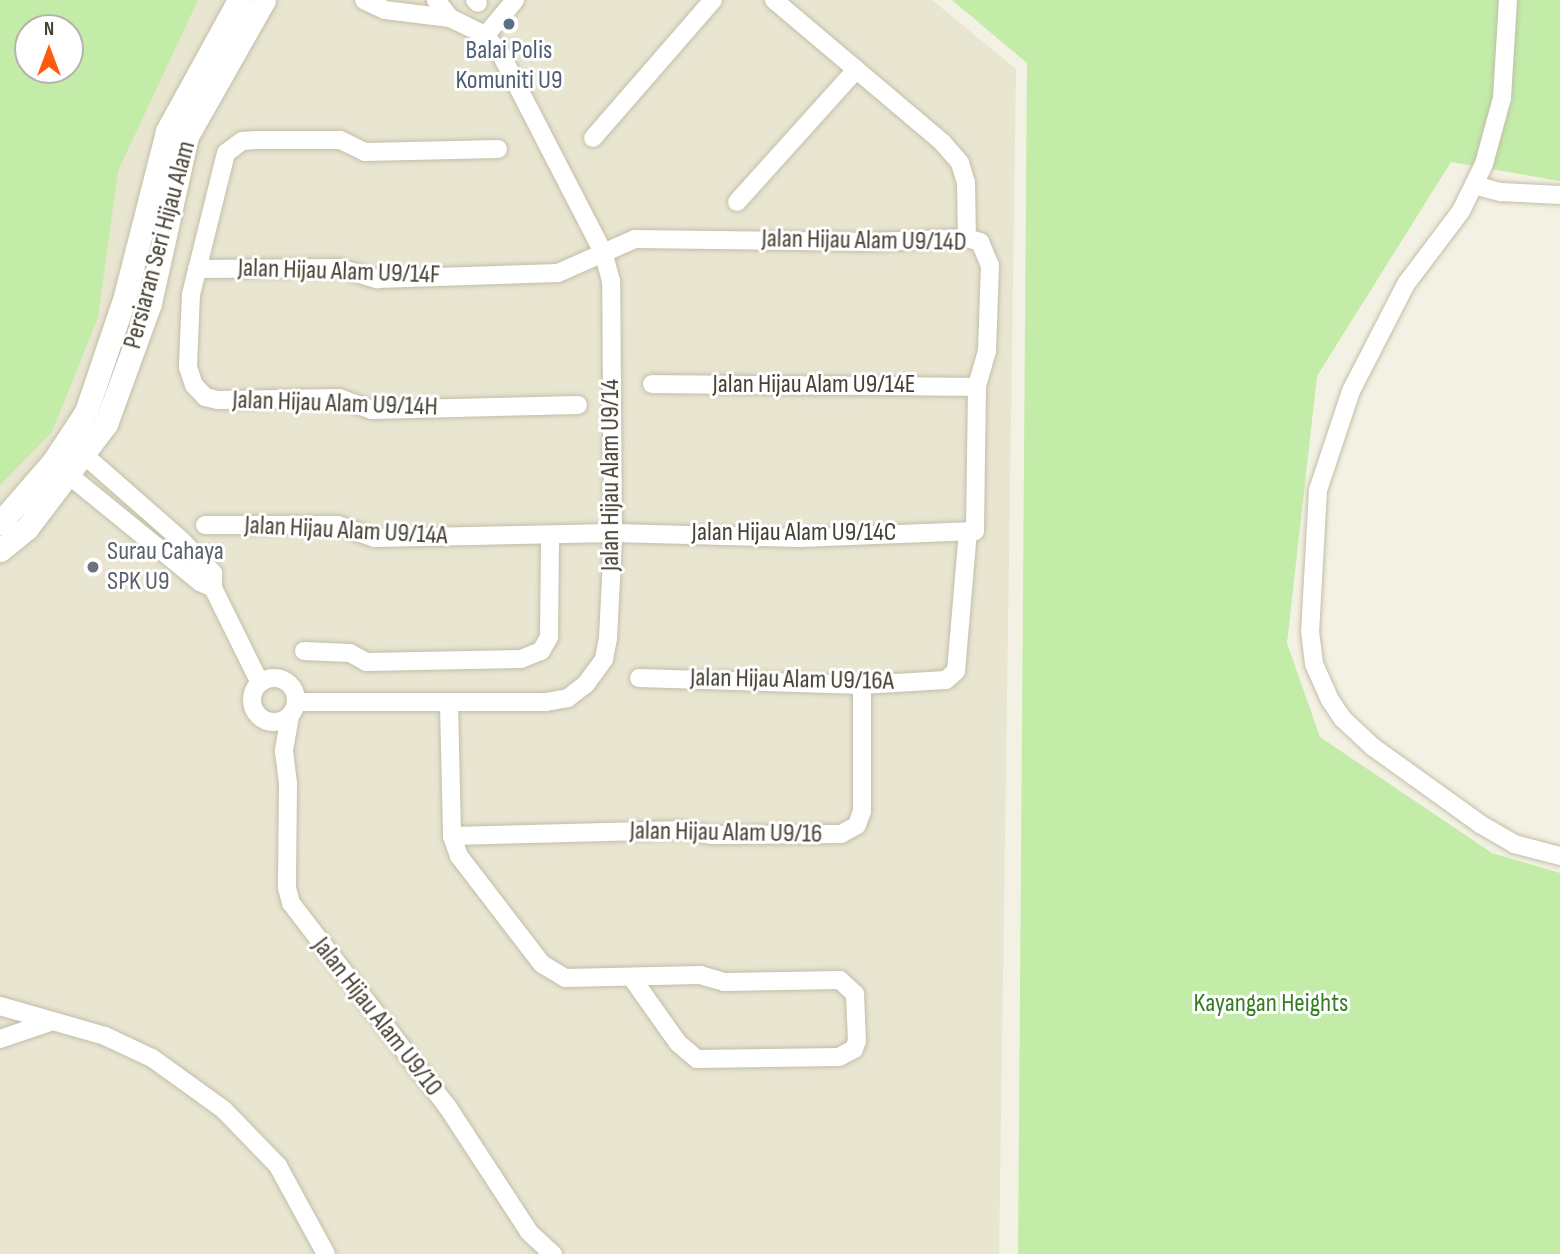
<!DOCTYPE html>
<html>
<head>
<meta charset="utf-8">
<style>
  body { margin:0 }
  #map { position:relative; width:1560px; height:1254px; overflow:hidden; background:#f3f1e3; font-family:"Sofia Sans Condensed",sans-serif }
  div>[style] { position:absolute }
  .residential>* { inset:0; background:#e8e5d1 }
  .green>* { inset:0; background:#c2eca8 }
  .roads { filter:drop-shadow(0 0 2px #c2bea8) drop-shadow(0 0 2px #c2bea8) }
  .minor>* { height:18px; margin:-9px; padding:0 9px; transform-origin:9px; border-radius:9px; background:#fff }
  .minor>.ring { margin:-9px; padding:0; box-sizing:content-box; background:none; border:18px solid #fff; border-radius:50% }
  .tertiary>* { height:23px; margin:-11.5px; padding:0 11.5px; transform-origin:11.5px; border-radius:11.5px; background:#fff }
  .dots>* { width:19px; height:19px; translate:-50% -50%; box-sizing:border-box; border:4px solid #fff; border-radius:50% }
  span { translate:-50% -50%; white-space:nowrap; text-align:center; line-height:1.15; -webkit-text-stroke:6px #fff; paint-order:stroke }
  .service-label { font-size:26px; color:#4e5e75 }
  .street-label { font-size:26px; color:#464233 }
  .worship-label { font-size:26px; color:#5b616d }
  .left { translate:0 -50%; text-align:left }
  .park-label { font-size:26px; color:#357c22 }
  .north { position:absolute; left:14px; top:14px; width:70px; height:70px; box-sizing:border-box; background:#fff; border:2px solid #b5b3ad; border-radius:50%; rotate:0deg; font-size:19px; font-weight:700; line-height:28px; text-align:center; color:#464233 }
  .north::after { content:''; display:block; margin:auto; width:24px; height:32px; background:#ff5b0f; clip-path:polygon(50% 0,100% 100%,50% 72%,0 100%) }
</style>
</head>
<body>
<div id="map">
  <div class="residential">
    <i style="clip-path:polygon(evenodd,0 0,932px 0,1016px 69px,999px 1254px,0 1254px,0 0,28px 28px,70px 28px,70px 70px,28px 70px,28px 28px)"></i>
  </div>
  <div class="green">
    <i style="clip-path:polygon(evenodd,0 0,198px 0,118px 171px,98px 317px,52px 432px,0 485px,0 0,70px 28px,70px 70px,28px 70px,28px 28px,70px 28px)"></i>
    <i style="clip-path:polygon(952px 0,1560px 0,1560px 181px,1451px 162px,1317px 376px,1287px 643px,1320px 737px,1492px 853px,1560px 873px,1560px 1254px,1018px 1254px,1027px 63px)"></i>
  </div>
  <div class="roads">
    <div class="minor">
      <i style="left:436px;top:0;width:23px;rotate:52deg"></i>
      <i style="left:475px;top:0;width:4px;rotate:45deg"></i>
      <i style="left:774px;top:0;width:220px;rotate:40.2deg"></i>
      <i style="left:942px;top:142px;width:28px;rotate:49deg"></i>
      <i style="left:960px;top:163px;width:21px;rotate:73deg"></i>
      <i style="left:966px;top:183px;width:55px;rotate:89deg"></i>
      <i style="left:1508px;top:0;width:98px;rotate:93.5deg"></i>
      <i style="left:1502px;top:98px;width:68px;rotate:105.3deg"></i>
      <i style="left:1484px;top:164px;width:52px;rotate:116.1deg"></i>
      <i style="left:1461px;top:211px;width:91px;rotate:127deg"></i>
      <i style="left:1406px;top:284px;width:120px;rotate:117.2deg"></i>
      <i style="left:1351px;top:391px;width:104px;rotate:108.4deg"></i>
      <i style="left:1318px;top:490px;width:141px;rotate:93.2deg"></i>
      <i style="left:1310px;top:631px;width:33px;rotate:83deg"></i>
      <i style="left:1314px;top:664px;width:39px;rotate:66deg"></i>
      <i style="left:1330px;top:700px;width:23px;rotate:56deg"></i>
      <i style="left:1343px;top:719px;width:41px;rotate:43deg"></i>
      <i style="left:1373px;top:747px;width:132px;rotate:35.7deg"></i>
      <i style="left:1480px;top:824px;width:39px;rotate:30deg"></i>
      <i style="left:1514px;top:844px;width:48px;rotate:14.6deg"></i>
      <i style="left:485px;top:36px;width:47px;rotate:-50.2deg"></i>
      <i style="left:593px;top:138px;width:183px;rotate:-49deg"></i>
      <i style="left:498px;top:149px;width:133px;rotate:178.7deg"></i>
      <i style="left:365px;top:152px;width:28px;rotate:-154deg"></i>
      <i style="left:340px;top:140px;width:83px;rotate:180deg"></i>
      <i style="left:257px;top:140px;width:15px;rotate:176deg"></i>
      <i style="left:242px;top:141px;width:20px;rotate:143deg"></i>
      <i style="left:226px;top:153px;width:145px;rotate:103.9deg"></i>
      <i style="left:191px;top:294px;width:73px;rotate:92.4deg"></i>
      <i style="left:188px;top:367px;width:19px;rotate:72deg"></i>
      <i style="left:194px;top:385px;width:16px;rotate:47deg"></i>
      <i style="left:205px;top:397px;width:13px;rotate:13deg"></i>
      <i style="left:218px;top:400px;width:121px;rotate:-0.9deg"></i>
      <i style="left:339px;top:398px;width:35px;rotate:20deg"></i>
      <i style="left:372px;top:410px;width:206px;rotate:-1.4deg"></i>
      <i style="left:1474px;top:185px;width:28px;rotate:15deg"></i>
      <i style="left:1501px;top:192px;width:59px;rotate:2.9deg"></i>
      <i style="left:737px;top:202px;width:178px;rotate:-48deg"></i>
      <i style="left:197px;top:269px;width:143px;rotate:-0.4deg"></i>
      <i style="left:340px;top:268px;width:39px;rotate:17deg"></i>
      <i style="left:377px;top:279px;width:181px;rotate:-1.9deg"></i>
      <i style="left:558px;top:273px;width:84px;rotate:-23.8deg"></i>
      <i style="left:635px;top:239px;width:240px;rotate:0.7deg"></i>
      <i style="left:875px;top:242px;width:92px;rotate:-2.5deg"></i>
      <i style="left:967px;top:238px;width:14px;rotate:17deg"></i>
      <i style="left:980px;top:242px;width:25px;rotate:67deg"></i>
      <i style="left:990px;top:265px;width:86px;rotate:92deg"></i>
      <i style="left:987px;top:351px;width:37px;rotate:106deg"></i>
      <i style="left:977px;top:387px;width:144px;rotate:90.8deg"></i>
      <i style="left:975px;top:531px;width:175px;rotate:177.7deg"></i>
      <i style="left:800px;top:538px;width:187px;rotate:-178.5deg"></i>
      <i style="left:613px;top:533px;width:238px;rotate:178.8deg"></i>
      <i style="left:375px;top:538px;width:39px;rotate:-161deg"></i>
      <i style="left:338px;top:525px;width:133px;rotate:180deg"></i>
      <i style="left:652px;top:384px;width:325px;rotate:0.5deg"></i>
      <i style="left:74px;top:446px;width:144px;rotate:41.3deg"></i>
      <i style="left:182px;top:541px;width:45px;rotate:45.9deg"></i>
      <i style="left:213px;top:573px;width:15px;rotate:90deg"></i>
      <i style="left:59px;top:467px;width:182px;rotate:39.2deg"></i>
      <i style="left:200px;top:582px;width:14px;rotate:25deg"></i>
      <i style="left:213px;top:588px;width:106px;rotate:63.7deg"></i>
      <i style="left:304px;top:651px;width:46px;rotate:2.5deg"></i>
      <i style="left:350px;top:653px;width:18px;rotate:29deg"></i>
      <i style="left:366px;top:662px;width:155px;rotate:-1.1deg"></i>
      <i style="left:521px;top:659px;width:22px;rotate:-22deg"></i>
      <i style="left:541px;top:651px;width:16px;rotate:-60deg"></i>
      <i style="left:549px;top:637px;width:102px;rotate:-89.4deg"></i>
      <i class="ring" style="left:252px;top:678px;width:26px;height:26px"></i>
      <i style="left:639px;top:678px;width:223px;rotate:1.8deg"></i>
      <i style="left:862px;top:685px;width:84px;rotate:-3.4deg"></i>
      <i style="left:946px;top:680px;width:13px;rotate:-42deg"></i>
      <i style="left:956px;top:671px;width:140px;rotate:-85.1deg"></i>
      <i style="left:296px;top:702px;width:250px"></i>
      <i style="left:546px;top:702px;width:22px;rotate:-10deg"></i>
      <i style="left:568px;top:698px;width:23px;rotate:-38deg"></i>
      <i style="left:586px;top:684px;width:31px;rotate:-54deg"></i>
      <i style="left:604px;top:659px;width:21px;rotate:-79deg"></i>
      <i style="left:608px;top:638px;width:99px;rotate:-87.1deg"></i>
      <i style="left:613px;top:539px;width:258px;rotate:-90.4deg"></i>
      <i style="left:611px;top:281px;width:28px;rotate:-105deg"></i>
      <i style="left:604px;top:254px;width:231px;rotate:-117.3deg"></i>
      <i style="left:498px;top:49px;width:23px;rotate:-137deg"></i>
      <i style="left:481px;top:33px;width:34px;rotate:-154deg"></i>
      <i style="left:450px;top:18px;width:65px;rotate:-173deg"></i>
      <i style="left:385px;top:10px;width:23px;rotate:-155deg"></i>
      <i style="left:449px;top:703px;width:133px;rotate:88.7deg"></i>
      <i style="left:452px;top:836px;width:21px;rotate:71deg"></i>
      <i style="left:459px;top:856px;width:136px;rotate:52.5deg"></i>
      <i style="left:542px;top:964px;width:27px;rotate:31deg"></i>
      <i style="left:565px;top:978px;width:135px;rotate:-1.3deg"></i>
      <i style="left:700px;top:975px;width:25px;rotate:16deg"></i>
      <i style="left:724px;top:982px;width:116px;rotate:-1deg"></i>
      <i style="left:840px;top:980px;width:21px;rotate:43deg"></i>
      <i style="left:855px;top:994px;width:47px;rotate:87.6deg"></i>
      <i style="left:857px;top:1041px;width:9px;rotate:111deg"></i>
      <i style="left:854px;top:1049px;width:17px;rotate:152deg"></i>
      <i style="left:839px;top:1057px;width:142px;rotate:179.2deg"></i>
      <i style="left:697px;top:1059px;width:25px;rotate:-140deg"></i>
      <i style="left:678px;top:1043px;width:80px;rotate:-125.3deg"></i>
      <i style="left:290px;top:716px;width:36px;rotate:100deg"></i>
      <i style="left:284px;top:751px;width:34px;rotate:83deg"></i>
      <i style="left:288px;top:785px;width:103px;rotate:90.6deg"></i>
      <i style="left:287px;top:888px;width:16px;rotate:75deg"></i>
      <i style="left:291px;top:903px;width:256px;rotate:52.5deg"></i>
      <i style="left:447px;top:1106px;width:150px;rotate:56.9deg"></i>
      <i style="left:529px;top:1232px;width:33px;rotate:43deg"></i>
      <i style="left:452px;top:836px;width:232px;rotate:-1.5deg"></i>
      <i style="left:684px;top:830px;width:28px;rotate:10deg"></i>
      <i style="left:712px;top:835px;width:129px;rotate:-0.4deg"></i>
      <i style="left:841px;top:834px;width:18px;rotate:-29deg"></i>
      <i style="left:857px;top:825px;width:15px;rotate:-70deg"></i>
      <i style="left:862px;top:811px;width:126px;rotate:-90deg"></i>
      <i style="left:0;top:1006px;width:109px;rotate:15.9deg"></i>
      <i style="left:105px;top:1036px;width:52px;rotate:25.1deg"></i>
      <i style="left:152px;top:1058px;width:89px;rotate:35.8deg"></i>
      <i style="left:224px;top:1110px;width:78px;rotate:46deg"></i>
      <i style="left:278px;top:1166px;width:100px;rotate:61.4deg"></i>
      <i style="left:0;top:1039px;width:50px;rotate:-18.8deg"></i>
    </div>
    <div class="tertiary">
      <i style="left:0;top:523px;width:81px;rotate:-49deg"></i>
      <i style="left:53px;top:462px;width:60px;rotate:-56.6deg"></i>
      <i style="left:86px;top:412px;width:118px;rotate:-71.3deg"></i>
      <i style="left:124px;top:300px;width:174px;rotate:-75.7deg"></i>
      <i style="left:167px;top:131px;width:149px;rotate:-61.2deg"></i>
      <i style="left:0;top:550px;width:35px;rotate:-39deg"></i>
      <i style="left:27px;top:528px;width:131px;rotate:-52.8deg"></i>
      <i style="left:106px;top:424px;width:129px;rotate:-70deg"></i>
      <i style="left:150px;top:303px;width:171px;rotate:-77.5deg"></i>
      <i style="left:187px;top:136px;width:156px;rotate:-60.5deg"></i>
    </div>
  </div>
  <div class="dots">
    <i style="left:509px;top:24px;background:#5c6f8a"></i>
    <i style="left:93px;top:567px;background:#6b7280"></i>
  </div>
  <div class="service-label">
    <span style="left:509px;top:66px">Balai Polis<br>Komuniti U9</span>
  </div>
  <div class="street-label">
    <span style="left:864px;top:241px;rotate:1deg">Jalan Hijau Alam U9/14D</span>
    <span style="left:160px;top:245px;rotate:-75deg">Persiaran Seri Hijau Alam</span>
    <span style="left:339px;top:272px;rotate:2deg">Jalan Hijau Alam U9/14F</span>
    <span style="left:814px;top:385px">Jalan Hijau Alam U9/14E</span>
    <span style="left:335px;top:404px;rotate:2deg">Jalan Hijau Alam U9/14H</span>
    <span style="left:611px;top:475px;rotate:-90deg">Jalan Hijau Alam U9/14</span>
    <span style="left:346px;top:531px;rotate:3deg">Jalan Hijau Alam U9/14A</span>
    <span style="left:794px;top:533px">Jalan Hijau Alam U9/14C</span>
    <span style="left:792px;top:680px;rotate:1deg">Jalan Hijau Alam U9/16A</span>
    <span style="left:726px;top:833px;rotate:1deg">Jalan Hijau Alam U9/16</span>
    <span style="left:377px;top:1017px;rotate:52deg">Jalan Hijau Alam U9/10</span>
  </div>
  <div class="worship-label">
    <span class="left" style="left:107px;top:567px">Surau Cahaya<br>SPK U9</span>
  </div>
  <div class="park-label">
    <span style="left:1271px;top:1004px">Kayangan Heights</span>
  </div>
  <div class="north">N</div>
</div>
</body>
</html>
